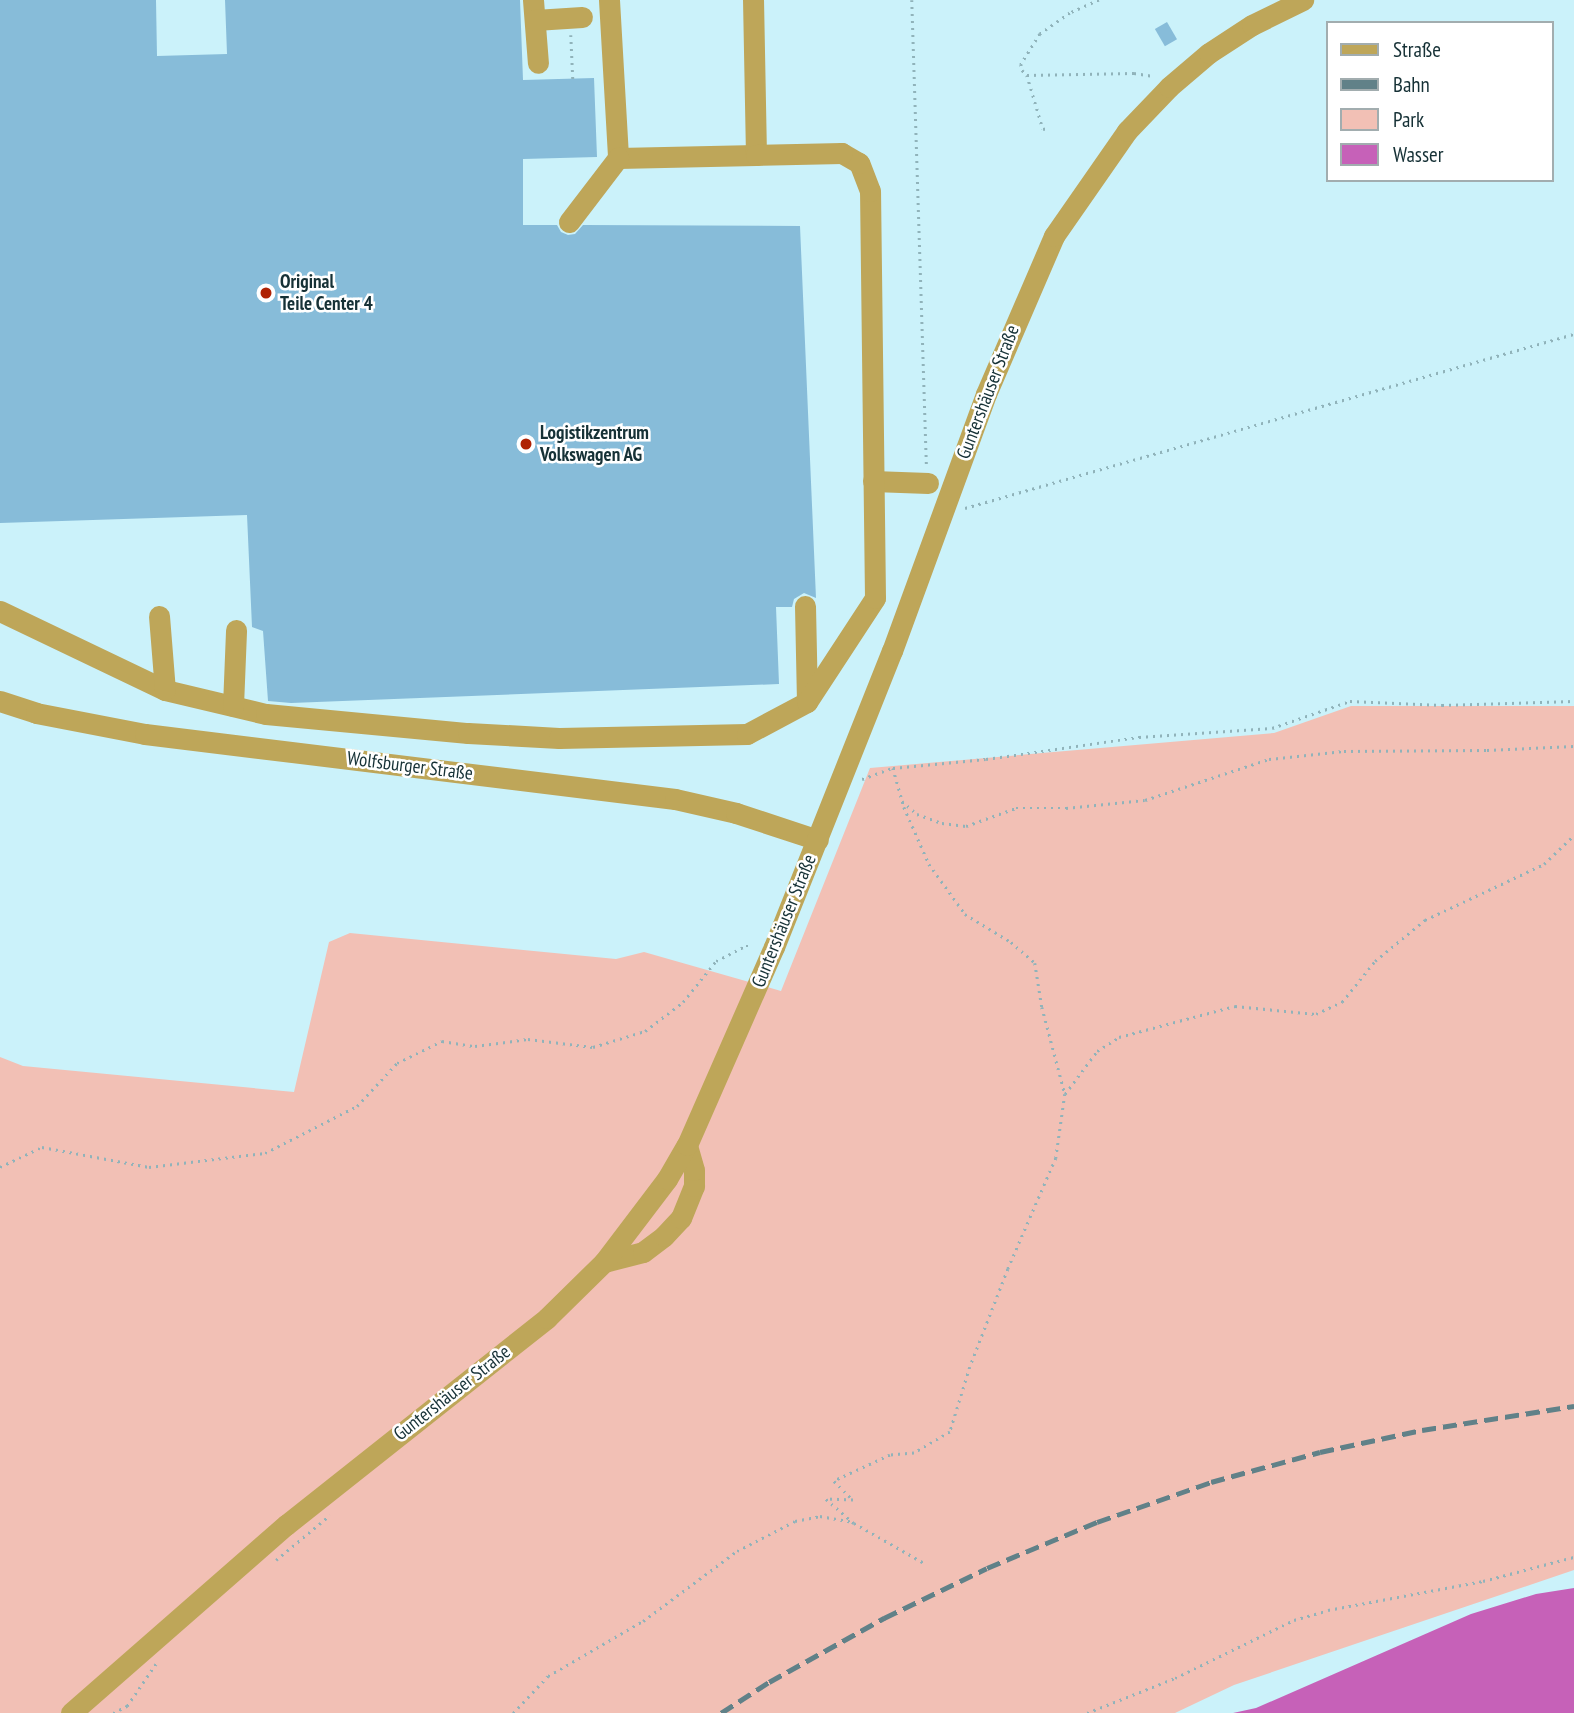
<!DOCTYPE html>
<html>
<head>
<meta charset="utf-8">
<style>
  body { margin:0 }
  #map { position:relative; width:1574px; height:1713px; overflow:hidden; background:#cbf2fa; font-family:"PT Sans Narrow",sans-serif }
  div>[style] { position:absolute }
  .green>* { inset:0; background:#f2c0b5 }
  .water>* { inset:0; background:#c661b8 }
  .building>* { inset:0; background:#87bcd9; transform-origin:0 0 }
  .path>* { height:2.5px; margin-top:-1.25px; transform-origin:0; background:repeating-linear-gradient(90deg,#90b3ba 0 2px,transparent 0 7px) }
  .minor>* { height:21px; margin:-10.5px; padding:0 10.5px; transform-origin:10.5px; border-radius:10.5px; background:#bea659 }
  .rail>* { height:4.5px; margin-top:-2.25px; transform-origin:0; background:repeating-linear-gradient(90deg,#618188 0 14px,transparent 0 21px) }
  .dots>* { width:19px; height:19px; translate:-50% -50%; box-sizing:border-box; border:4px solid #fff; border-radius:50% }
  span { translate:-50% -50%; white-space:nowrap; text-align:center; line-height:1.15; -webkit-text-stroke:5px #fff; paint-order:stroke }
  .poi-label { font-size:19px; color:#163136; font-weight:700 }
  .left { translate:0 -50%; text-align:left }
  .street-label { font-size:19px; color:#163136 }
  .legend { position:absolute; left:1326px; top:21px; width:228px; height:161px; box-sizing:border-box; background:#fff; border:2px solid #a2adaf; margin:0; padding:9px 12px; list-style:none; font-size:21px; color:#163136 }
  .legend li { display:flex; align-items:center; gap:14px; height:35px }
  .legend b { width:35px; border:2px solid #a2adaf }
</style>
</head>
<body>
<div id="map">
  <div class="green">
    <i style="clip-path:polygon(1351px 706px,1574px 706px,1574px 1570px,1234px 1685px,1175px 1713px,0 1713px,0 1057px,23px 1066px,294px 1092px,329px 942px,350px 933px,616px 959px,644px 952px,781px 991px,870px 768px,1274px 733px)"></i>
  </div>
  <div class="water">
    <i style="clip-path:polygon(1574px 1588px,1574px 1713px,1233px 1713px,1256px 1708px,1471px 1614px,1536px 1594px)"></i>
  </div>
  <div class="building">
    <i style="clip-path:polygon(0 0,156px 0,157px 56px,227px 54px,225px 0,520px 0,523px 80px,594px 78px,597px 157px,523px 159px,523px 225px,557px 225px,561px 232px,568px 235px,575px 234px,583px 225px,800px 226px,816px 598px,804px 593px,794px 599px,792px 607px,776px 607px,779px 684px,291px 703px,268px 701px,263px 631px,252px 627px,247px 515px,0 523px)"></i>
    <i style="left:1167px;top:22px;width:20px;height:14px;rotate:60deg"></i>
  </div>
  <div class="path">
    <i style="left:912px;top:0;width:467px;rotate:88.2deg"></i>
    <i style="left:1099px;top:0;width:32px;rotate:156deg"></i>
    <i style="left:1070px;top:13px;width:37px;rotate:145deg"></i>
    <i style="left:1040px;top:34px;width:36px;rotate:122deg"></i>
    <i style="left:1021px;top:64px;width:6px;rotate:81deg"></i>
    <i style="left:1022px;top:70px;width:7px;rotate:45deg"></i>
    <i style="left:1027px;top:75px;width:107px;rotate:-1.1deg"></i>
    <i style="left:1134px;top:73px;width:18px;rotate:9deg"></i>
    <i style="left:571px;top:35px;width:44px;rotate:87.4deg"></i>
    <i style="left:1027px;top:75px;width:56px;rotate:73.5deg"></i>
    <i style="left:1043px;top:129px;width:5px;rotate:-11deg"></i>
    <i style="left:965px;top:508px;width:633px;rotate:-15.95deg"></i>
    <i style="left:893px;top:768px;width:41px;rotate:74.2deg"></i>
    <i style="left:904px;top:807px;width:62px;rotate:66.3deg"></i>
    <i style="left:929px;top:864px;width:62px;rotate:54.2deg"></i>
    <i style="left:965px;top:914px;width:54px;rotate:31.3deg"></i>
    <i style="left:1011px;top:942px;width:32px;rotate:41deg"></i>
    <i style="left:1035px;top:963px;width:45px;rotate:81deg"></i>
    <i style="left:1042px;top:1007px;width:90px;rotate:75.2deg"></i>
    <i style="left:1065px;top:1094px;width:65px;rotate:98deg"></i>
    <i style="left:1056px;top:1158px;width:121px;rotate:113.4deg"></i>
    <i style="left:1008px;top:1269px;width:105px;rotate:111.2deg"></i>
    <i style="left:970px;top:1367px;width:68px;rotate:107.1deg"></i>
    <i style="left:950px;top:1432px;width:42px;rotate:149.7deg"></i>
    <i style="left:914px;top:1453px;width:24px;rotate:175deg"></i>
    <i style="left:890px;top:1455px;width:62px;rotate:155.1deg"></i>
    <i style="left:834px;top:1481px;width:27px;rotate:45deg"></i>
    <i style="left:853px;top:1500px;width:27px;rotate:-178deg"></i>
    <i style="left:826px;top:1499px;width:37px;rotate:41deg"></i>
    <i style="left:854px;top:1523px;width:83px;rotate:29.7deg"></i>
    <i style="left:862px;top:779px;width:33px;rotate:-20deg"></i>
    <i style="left:893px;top:768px;width:93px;rotate:-5.5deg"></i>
    <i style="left:986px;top:759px;width:155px;rotate:-8.2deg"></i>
    <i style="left:1139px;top:737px;width:133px;rotate:-3.9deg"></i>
    <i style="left:1272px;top:728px;width:83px;rotate:-19.1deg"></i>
    <i style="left:1350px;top:701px;width:92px;rotate:2.5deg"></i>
    <i style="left:1442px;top:705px;width:132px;rotate:-1.7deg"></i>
    <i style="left:902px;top:801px;width:20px;rotate:41deg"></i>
    <i style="left:917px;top:814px;width:27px;rotate:20deg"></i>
    <i style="left:942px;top:823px;width:24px;rotate:7deg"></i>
    <i style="left:966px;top:826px;width:53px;rotate:-19.8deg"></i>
    <i style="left:1016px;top:808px;width:50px"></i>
    <i style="left:1066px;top:808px;width:79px;rotate:-5.8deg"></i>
    <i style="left:1145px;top:800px;width:131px;rotate:-18.3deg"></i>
    <i style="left:1269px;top:759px;width:75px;rotate:-6.1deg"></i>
    <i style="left:1344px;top:751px;width:143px;rotate:-0.4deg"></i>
    <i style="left:1487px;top:750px;width:87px;rotate:-2.6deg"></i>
    <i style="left:1065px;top:1094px;width:54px;rotate:-53.3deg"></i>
    <i style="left:1097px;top:1051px;width:26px;rotate:-32deg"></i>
    <i style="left:1119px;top:1037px;width:120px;rotate:-15deg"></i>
    <i style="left:1235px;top:1006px;width:81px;rotate:5.6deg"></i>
    <i style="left:1316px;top:1014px;width:29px;rotate:-25deg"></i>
    <i style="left:1342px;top:1002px;width:53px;rotate:-51.2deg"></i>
    <i style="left:1375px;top:961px;width:65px;rotate:-39.4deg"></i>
    <i style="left:1425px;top:920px;width:132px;rotate:-25.2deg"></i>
    <i style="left:1544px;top:864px;width:42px;rotate:-44deg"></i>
    <i style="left:0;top:1167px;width:47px;rotate:-25.5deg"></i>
    <i style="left:42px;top:1147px;width:109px;rotate:10.6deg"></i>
    <i style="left:149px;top:1167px;width:117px;rotate:-6.9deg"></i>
    <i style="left:265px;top:1153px;width:103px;rotate:-27.1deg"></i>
    <i style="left:357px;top:1106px;width:59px;rotate:-47.1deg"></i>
    <i style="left:397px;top:1063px;width:50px;rotate:-26.1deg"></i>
    <i style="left:442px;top:1041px;width:33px;rotate:9deg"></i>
    <i style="left:475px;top:1046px;width:53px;rotate:-7.5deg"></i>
    <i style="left:528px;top:1039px;width:65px;rotate:7deg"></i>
    <i style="left:593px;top:1047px;width:54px;rotate:-17.1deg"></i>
    <i style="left:645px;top:1031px;width:48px;rotate:-37.3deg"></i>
    <i style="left:683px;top:1002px;width:53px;rotate:-51.2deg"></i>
    <i style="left:716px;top:961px;width:34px;rotate:-27deg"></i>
    <i style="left:746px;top:946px;width:7px"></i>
    <i style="left:276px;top:1560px;width:70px;rotate:-39.8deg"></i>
    <i style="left:113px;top:1713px;width:16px;rotate:-27deg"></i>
    <i style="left:127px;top:1706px;width:53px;rotate:-55.7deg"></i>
    <i style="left:513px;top:1713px;width:51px;rotate:-46.6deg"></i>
    <i style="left:548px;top:1676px;width:110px;rotate:-30.1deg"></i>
    <i style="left:643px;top:1621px;width:117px;rotate:-36.7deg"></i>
    <i style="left:737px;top:1551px;width:65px;rotate:-27.3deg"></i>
    <i style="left:795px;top:1521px;width:25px;rotate:-11deg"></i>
    <i style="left:820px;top:1516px;width:34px;rotate:10deg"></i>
    <i style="left:1087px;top:1713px;width:95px;rotate:-21.7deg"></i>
    <i style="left:1175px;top:1678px;width:132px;rotate:-26deg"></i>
    <i style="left:1294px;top:1620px;width:35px;rotate:-16deg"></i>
    <i style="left:1328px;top:1610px;width:158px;rotate:-10.6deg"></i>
    <i style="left:1483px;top:1581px;width:94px;rotate:-14.8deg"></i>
  </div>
  <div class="minor">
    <i style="left:533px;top:0;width:63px;rotate:85.5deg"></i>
    <i style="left:609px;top:0;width:158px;rotate:86.7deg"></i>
    <i style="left:618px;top:158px;width:138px;rotate:-1.2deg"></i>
    <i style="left:756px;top:155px;width:155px;rotate:-91.1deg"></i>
    <i style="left:535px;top:20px;width:47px;rotate:-3.7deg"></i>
    <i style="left:569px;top:222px;width:81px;rotate:-52.6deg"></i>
    <i style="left:873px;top:481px;width:55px;rotate:2.1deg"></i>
    <i style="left:805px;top:606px;width:96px;rotate:88.8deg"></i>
    <i style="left:0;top:611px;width:183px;rotate:25.6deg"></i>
    <i style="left:165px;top:690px;width:104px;rotate:13.4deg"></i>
    <i style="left:266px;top:714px;width:203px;rotate:5.4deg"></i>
    <i style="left:468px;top:733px;width:91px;rotate:3.1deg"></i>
    <i style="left:559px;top:738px;width:188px;rotate:-1.2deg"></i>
    <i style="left:747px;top:734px;width:68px;rotate:-28.1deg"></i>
    <i style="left:807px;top:702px;width:124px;rotate:-56.8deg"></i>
    <i style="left:875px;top:598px;width:407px;rotate:-90.7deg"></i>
    <i style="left:870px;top:191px;width:30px;rotate:-111deg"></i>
    <i style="left:859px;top:163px;width:20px;rotate:-150deg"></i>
    <i style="left:842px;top:153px;width:86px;rotate:178.7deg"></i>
    <i style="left:159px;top:616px;width:74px;rotate:85.4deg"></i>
    <i style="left:0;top:701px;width:38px;rotate:18deg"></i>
    <i style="left:36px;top:713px;width:111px;rotate:10.9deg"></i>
    <i style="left:145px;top:734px;width:534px;rotate:6.99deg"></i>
    <i style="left:675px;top:799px;width:63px;rotate:12.9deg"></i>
    <i style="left:736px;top:813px;width:86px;rotate:18.2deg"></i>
    <i style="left:233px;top:706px;width:76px;rotate:-87.7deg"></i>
    <i style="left:604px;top:1262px;width:40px;rotate:-14.4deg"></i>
    <i style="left:643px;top:1252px;width:26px;rotate:-37deg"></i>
    <i style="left:664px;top:1236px;width:25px;rotate:-47deg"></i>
    <i style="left:681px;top:1218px;width:35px;rotate:-68deg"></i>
    <i style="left:694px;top:1186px;width:16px;rotate:-90deg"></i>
    <i style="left:694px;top:1170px;width:26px;rotate:-106deg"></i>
    <i style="left:71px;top:1713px;width:286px;rotate:-41.2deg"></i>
    <i style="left:286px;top:1525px;width:333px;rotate:-38.4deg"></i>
    <i style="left:547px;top:1318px;width:80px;rotate:-44.5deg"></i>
    <i style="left:604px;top:1262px;width:104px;rotate:-52.8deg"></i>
    <i style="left:667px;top:1179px;width:39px;rotate:-60deg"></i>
    <i style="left:687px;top:1145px;width:216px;rotate:-66.3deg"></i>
    <i style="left:774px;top:947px;width:319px;rotate:-68.3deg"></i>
    <i style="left:892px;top:651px;width:274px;rotate:-69.9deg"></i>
    <i style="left:986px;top:394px;width:172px;rotate:-66.7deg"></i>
    <i style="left:1054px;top:236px;width:128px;rotate:-55.2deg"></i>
    <i style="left:1127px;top:131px;width:61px;rotate:-46.3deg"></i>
    <i style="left:1169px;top:87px;width:52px;rotate:-40.4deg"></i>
    <i style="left:1209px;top:53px;width:51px;rotate:-33.1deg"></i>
    <i style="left:1252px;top:25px;width:57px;rotate:-26.1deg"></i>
  </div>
  <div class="rail">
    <i style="left:721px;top:1713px;width:57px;rotate:-32.9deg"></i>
    <i style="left:769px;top:1682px;width:132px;rotate:-29.1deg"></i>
    <i style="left:884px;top:1618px;width:114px;rotate:-25.9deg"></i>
    <i style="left:987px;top:1568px;width:119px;rotate:-22.7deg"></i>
    <i style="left:1097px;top:1522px;width:121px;rotate:-19.3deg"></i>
    <i style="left:1211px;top:1482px;width:113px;rotate:-15.4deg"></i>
    <i style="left:1320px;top:1452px;width:104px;rotate:-12.2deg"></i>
    <i style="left:1422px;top:1430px;width:154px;rotate:-9deg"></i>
  </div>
  <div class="dots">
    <i style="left:266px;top:293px;background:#af2204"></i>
    <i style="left:526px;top:444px;background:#af2204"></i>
  </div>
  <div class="poi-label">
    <span class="left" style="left:280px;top:293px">Original<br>Teile Center 4</span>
    <span class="left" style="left:540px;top:444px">Logistikzentrum<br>Volkswagen AG</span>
  </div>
  <div class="street-label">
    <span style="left:988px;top:392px;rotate:-69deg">Guntershäuser Straße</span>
    <span style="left:410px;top:766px;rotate:7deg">Wolfsburger Straße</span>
    <span style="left:784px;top:921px;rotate:-68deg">Guntershäuser Straße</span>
    <span style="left:452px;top:1393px;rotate:-38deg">Guntershäuser Straße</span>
  </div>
  <ul class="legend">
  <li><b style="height:9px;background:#bea659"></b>Straße</li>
  <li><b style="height:9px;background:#618188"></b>Bahn</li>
  <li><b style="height:19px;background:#f2c0b5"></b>Park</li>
  <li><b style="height:19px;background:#c661b8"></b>Wasser</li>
  </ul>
</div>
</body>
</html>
